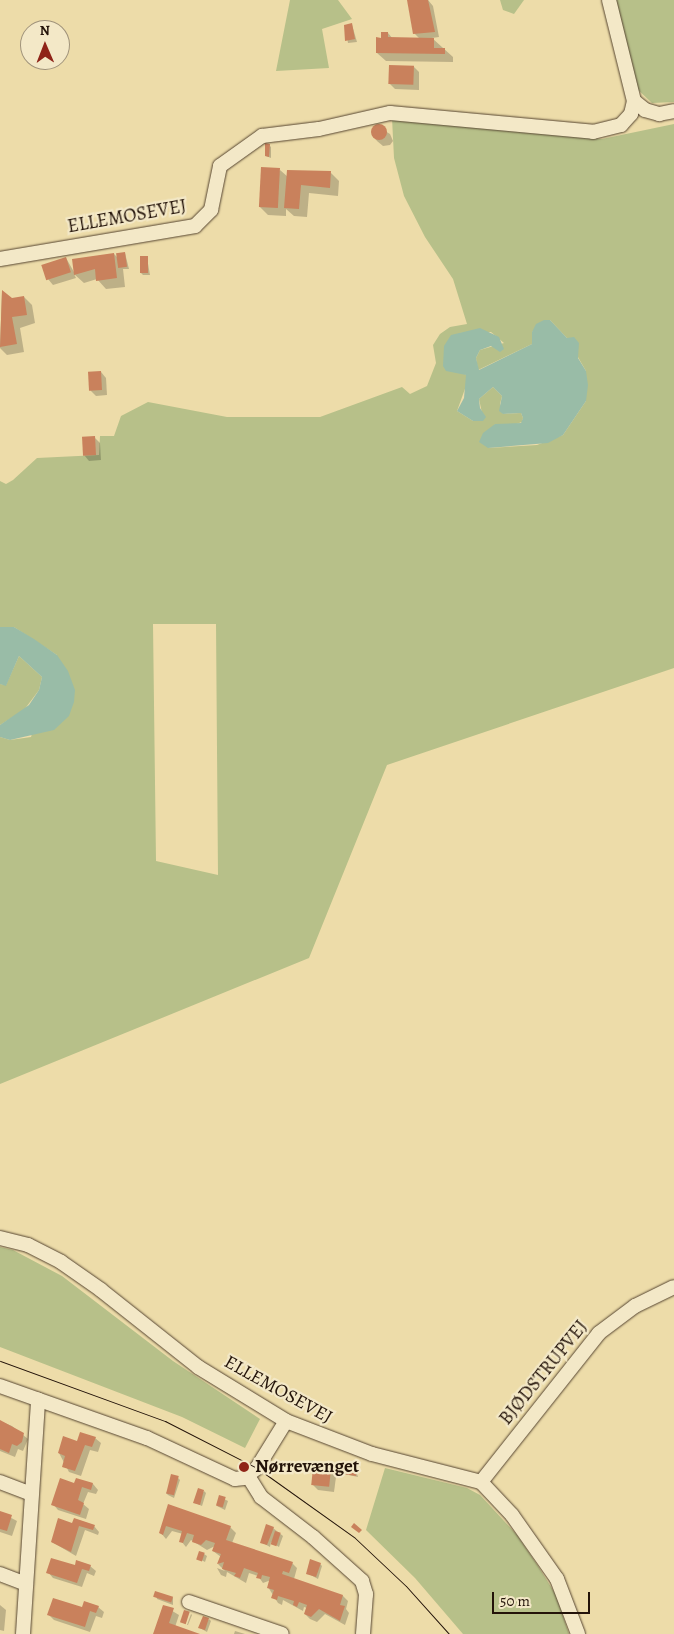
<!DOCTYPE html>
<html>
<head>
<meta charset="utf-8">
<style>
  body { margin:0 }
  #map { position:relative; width:674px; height:1634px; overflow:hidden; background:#eddca9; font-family:Alegreya,serif }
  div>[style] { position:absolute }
  .green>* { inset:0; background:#b7c089 }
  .water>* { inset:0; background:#99bca7 }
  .shadow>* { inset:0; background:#0003 }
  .building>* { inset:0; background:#c9815c; transform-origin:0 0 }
  .round { border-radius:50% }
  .roads { filter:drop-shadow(0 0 1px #564531) drop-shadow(0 0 1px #564531) }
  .minor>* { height:14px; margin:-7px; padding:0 7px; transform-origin:7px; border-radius:7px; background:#f3e8c7 }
  .tram>* { height:1px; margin:-0.5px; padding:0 0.5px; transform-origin:0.5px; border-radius:0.5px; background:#231309 }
  .dots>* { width:14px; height:14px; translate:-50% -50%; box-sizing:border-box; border:2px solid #f3e8c7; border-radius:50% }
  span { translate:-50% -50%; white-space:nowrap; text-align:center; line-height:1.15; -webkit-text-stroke:4.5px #f3e8c7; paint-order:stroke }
  .street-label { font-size:19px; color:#231309 }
  .poi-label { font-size:19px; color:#231309; font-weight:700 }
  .left { translate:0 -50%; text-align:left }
  .north { position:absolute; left:20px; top:20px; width:50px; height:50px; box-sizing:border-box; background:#f3e8c7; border:1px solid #a0937b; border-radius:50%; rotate:359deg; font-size:14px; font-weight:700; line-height:20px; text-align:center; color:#231309 }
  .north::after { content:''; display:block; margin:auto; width:18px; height:22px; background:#8f2418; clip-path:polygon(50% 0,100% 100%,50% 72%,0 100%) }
  .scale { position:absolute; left:492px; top:1592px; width:98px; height:22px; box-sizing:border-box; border:2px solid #231309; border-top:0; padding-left:6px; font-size:15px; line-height:18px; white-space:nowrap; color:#231309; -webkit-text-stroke:4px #f3e8c7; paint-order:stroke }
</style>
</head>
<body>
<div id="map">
  <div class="green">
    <i style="clip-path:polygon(290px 0,338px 0,352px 19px,322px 29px,329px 68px,276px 71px)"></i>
    <i style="clip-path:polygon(500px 0,524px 0,514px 14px,503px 10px)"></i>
    <i style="clip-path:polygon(614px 0,674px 0,674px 102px,652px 103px,634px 86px)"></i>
    <i style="clip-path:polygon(evenodd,392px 118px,602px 139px,674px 124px,674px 668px,387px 765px,309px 958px,0 1084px,0 737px,10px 740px,31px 737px,57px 655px,14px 627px,0 627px,0 481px,6px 484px,13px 480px,37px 458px,99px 455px,100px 436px,114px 436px,121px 416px,148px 402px,227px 417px,320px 417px,402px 387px,410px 394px,427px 386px,436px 363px,433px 345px,440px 334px,450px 327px,467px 324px,453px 279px,425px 237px,404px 196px,394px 158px,392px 118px,550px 320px,567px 338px,586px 371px,586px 401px,563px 435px,537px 445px,488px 448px,495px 424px,510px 426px,522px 422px,523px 418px,521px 413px,503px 414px,500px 404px,502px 396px,493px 387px,479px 399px,482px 413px,473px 421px,457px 411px,466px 386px,466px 375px,460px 371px,459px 333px,491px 332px,504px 343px,480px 350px,476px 358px,478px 370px,532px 344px,532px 332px,550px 320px,392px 118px,153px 624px,216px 624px,218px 875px,156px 861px,153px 624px)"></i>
    <i style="clip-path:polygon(19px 656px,42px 677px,39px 690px,24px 710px,0 725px,0 684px,6px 685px)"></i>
    <i style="clip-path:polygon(0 1247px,13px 1250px,62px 1276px,173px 1361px,260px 1419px,245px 1448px,182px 1417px,0 1347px)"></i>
    <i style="clip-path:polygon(385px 1468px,467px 1488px,480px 1495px,517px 1535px,538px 1566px,556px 1595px,569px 1634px,463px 1634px,415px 1578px,366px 1530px)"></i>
  </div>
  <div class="water">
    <i style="clip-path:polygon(544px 320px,550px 320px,567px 338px,574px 337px,579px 343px,578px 358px,586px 371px,588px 385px,586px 401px,563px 435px,548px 443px,488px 448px,479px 442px,483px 433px,495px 424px,521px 423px,523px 418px,521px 413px,503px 414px,499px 411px,502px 396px,493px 387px,479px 399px,480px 408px,486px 417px,483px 421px,473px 421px,457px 411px,464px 398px,466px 375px,446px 371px,443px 366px,444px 346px,451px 335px,480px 328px,499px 337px,504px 349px,500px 352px,491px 346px,480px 350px,476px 358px,479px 370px,532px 344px,532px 332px,536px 324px)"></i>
    <i style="clip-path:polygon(0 627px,14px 627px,34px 639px,57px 655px,68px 671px,75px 690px,74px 702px,69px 716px,54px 730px,10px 740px,0 737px,0 725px,29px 705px,39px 690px,42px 677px,19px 656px,6px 686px,0 684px)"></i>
  </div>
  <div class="shadow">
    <i style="clip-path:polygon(428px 0,433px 6px,439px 37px,432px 38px,453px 57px,453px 62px,386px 61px,377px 53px,382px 39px,388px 33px,393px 39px,420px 39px,414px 33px)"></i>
    <i style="clip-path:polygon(352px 25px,357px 42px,348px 43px,345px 26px)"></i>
    <i style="clip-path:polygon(414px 67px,419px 72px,419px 90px,395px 89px,390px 84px)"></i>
    <i style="clip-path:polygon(375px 125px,390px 134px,393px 141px,390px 145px,383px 146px,377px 141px,372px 134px)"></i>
    <i style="clip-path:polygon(269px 145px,271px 147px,271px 158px,266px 156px)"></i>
    <i style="clip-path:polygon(280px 170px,288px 177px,331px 173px,339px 181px,338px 196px,309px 193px,307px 217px,294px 216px,286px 209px,286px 216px,268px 215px,259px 206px)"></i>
    <i style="clip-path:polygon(125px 253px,129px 269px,123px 269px,125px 287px,106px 289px,97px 279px,84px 283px,74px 274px,76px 278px,53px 285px,48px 279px,66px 258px,74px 272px,114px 254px,118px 258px)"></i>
    <i style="clip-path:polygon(147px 258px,150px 275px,143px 275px,140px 272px)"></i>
    <i style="clip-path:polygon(2px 292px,12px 299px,24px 297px,32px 305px,35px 323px,20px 328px,24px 352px,7px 355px,0 348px)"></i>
    <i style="clip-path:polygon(101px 372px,106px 378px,107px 395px,96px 396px,90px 390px)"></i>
    <i style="clip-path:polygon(95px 438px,100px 443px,101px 460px,89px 461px,84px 455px)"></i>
    <i style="clip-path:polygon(0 1421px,12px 1426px,28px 1439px,23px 1451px,18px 1449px,15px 1457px,0 1451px)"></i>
    <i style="clip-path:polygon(95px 1438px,101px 1443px,98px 1452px,90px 1450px,81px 1476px,69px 1472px,59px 1453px)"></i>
    <i style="clip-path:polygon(356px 1470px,358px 1477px,339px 1473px)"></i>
    <i style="clip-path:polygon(330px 1471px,336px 1477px,334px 1492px,318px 1490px,313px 1485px)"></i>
    <i style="clip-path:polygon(178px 1478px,180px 1480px,174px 1498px,168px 1495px,166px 1493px)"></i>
    <i style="clip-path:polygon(93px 1484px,98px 1490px,96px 1494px,88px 1492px,83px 1504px,89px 1509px,86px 1519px,58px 1510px,53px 1504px,75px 1485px)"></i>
    <i style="clip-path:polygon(204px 1491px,206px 1493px,202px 1506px,195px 1503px)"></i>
    <i style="clip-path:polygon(220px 1497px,228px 1501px,225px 1510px,217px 1506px)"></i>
    <i style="clip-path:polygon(169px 1505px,230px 1527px,236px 1533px,232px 1543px,292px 1563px,297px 1568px,294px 1579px,343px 1596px,348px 1601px,346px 1609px,349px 1613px,345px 1625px,325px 1614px,317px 1622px,310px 1619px,305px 1614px,307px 1608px,304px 1607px,303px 1611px,283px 1600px,282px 1605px,278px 1603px,268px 1587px,271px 1580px,263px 1583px,258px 1576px,249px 1573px,246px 1583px,227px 1572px,226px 1577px,221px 1575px,217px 1568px,225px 1571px,218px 1564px,221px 1557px,213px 1551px,215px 1546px,207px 1550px,191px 1540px,186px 1547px,181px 1541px,183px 1534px,172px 1531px,166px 1539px,161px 1533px)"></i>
    <i style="clip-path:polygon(0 1512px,17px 1521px,12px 1536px,0 1532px)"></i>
    <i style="clip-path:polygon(73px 1524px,94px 1526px,99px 1532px,98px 1535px,85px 1530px,76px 1556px,52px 1542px)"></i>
    <i style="clip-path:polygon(273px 1528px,283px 1536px,279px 1547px,271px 1542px,270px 1547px,261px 1542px)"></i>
    <i style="clip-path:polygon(204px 1554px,207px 1556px,205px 1562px,198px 1558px)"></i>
    <i style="clip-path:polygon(320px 1564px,322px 1566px,318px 1579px,307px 1573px)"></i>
    <i style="clip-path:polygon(90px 1566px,96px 1571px,94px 1576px,87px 1573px,82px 1587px,53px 1578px,48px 1572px)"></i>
    <i style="clip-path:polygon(156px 1593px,173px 1598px,173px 1605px,157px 1599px)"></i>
    <i style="clip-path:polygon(0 1605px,6px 1610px,4px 1631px,0 1630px)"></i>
    <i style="clip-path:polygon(164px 1606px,179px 1615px,175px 1627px,197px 1634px,155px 1634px)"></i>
    <i style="clip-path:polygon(98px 1607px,104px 1612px,102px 1618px,96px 1616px,90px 1632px,54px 1620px,48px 1614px)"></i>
    <i style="clip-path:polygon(191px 1614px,192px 1615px,188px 1625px,187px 1625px)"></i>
    <i style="clip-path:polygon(209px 1619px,211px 1621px,207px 1632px,200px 1628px)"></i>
    <i style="clip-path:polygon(235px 1631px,245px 1634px,234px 1634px)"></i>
  </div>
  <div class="building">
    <i style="clip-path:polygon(407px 0,428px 0,435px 32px,413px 34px)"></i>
    <i style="clip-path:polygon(352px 23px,355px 39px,345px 41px,344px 25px)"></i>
    <i style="clip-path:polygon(381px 32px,388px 32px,388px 37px,434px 38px,434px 48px,445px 48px,445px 54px,376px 53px,376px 37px,381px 38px)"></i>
    <i style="left:389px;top:65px;width:25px;height:19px;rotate:2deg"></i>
    <i class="round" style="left:371px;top:124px;width:16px;height:16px"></i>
    <i style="clip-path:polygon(265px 143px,270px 144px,269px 157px,265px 156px)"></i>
    <i style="left:261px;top:167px;width:19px;height:40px;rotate:3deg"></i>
    <i style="clip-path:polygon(287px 170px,331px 171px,330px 188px,301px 185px,299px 209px,284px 208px)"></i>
    <i style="left:125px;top:252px;width:15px;height:9px;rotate:82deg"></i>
    <i style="clip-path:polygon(114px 253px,117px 278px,96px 281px,95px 269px,74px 275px,72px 259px)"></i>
    <i style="left:140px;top:256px;width:8px;height:17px"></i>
    <i style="left:66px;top:257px;width:16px;height:26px;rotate:72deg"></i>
    <i style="clip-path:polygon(2px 290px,12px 298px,24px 296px,27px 315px,12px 317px,17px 344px,0 347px)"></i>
    <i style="left:101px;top:371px;width:19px;height:13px;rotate:87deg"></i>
    <i style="left:95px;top:436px;width:19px;height:13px;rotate:87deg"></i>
    <i style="clip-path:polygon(0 1420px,24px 1433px,22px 1442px,17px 1446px,12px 1444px,9px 1453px,0 1449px)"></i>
    <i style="clip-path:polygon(80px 1432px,96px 1437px,92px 1447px,85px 1445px,75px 1471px,62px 1467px,65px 1456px,58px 1453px,63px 1436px,77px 1441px)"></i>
    <i style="clip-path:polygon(338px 1467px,357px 1469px,356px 1476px,337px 1473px)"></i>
    <i style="left:313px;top:1468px;width:18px;height:17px;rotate:6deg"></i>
    <i style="left:171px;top:1474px;width:8px;height:20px;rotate:14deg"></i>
    <i style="clip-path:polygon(60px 1478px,74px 1483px,76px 1478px,93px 1483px,91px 1490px,82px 1487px,78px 1500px,84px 1503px,80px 1515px,51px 1505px)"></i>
    <i style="clip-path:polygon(198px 1488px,204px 1490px,200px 1505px,193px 1503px)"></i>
    <i style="left:219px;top:1495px;width:7px;height:11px;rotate:16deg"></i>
    <i style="clip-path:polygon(168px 1504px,231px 1526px,226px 1540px,293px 1562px,289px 1573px,283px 1571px,282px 1574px,343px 1595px,340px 1605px,345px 1606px,340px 1621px,319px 1609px,311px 1617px,304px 1614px,307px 1605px,299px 1602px,297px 1607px,293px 1605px,294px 1601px,278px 1596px,277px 1600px,271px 1598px,274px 1590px,267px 1588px,270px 1577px,262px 1575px,261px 1579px,256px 1578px,258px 1573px,244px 1568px,240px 1578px,234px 1576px,236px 1573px,222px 1569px,224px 1562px,217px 1564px,221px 1554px,212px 1551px,215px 1543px,206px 1540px,201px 1545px,192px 1542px,194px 1535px,187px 1533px,183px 1543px,179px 1542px,182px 1531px,166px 1526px,163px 1535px,159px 1533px)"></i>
    <i style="clip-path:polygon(0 1511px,12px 1515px,7px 1531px,0 1529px)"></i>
    <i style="clip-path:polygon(58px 1518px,72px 1523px,74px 1518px,95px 1525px,93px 1530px,79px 1526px,71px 1552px,51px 1542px)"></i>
    <i style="clip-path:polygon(354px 1523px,362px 1530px,359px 1533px,351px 1527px)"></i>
    <i style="clip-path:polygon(266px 1524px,274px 1527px,267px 1545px,260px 1543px)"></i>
    <i style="left:275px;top:1531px;width:6px;height:14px;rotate:18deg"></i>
    <i style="left:199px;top:1551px;width:6px;height:9px;rotate:18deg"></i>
    <i style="clip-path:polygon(51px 1558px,75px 1565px,76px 1560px,91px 1565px,89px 1571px,82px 1569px,77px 1583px,46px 1573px)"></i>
    <i style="clip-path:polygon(310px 1559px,321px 1563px,316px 1577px,306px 1574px)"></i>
    <i style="left:155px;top:1591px;width:19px;height:6px;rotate:18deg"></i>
    <i style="clip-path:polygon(53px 1598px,82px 1607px,84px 1601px,99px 1606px,96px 1613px,90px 1611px,85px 1627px,47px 1615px)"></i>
    <i style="clip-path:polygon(163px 1605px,174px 1608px,169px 1623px,200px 1634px,153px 1634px)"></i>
    <i style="left:184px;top:1610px;width:6px;height:13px;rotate:18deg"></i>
    <i style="clip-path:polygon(203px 1616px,209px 1618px,205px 1630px,198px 1628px)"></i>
  </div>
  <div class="roads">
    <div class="minor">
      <i style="left:609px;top:0;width:104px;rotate:76.1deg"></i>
      <i style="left:634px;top:101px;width:14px;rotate:39deg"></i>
      <i style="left:645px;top:110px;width:15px;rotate:16deg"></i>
      <i style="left:659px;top:114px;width:15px;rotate:-11deg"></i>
      <i style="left:0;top:259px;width:198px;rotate:-9.6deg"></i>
      <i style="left:195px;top:226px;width:23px;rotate:-45deg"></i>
      <i style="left:211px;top:210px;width:45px;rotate:-78.4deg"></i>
      <i style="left:220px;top:166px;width:52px;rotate:-35.5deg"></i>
      <i style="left:262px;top:136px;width:57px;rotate:-7deg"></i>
      <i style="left:319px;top:129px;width:73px;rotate:-12.7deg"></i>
      <i style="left:390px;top:113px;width:204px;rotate:5.3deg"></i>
      <i style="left:593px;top:132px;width:29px;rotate:-14deg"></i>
      <i style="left:621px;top:125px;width:15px;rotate:-48deg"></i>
      <i style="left:631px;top:114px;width:13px;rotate:-77deg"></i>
      <i style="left:0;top:1238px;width:29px;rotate:14deg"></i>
      <i style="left:28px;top:1245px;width:37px;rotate:27deg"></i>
      <i style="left:61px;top:1262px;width:49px;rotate:35deg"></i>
      <i style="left:101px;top:1290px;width:124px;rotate:38.4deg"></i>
      <i style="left:198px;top:1367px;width:103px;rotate:31.5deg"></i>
      <i style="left:286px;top:1421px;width:92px;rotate:21deg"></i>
      <i style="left:372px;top:1454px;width:113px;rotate:14.4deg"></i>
      <i style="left:481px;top:1482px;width:45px;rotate:46.8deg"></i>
      <i style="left:512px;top:1515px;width:78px;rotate:54.9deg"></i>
      <i style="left:557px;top:1579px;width:59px;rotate:69.1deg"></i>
      <i style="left:0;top:1386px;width:156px;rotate:19.5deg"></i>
      <i style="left:147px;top:1438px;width:97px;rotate:25deg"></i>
      <i style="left:235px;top:1479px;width:9px;rotate:-6deg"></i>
      <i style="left:244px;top:1478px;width:16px;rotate:-38deg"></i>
      <i style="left:257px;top:1468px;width:55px;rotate:-58.3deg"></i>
      <i style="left:248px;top:1476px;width:25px;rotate:58deg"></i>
      <i style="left:261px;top:1497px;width:66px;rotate:37.6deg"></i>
      <i style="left:313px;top:1537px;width:66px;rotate:41.9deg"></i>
      <i style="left:362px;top:1581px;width:14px;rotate:73deg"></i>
      <i style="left:366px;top:1594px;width:40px;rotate:94.3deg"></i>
      <i style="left:0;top:1482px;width:33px;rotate:21deg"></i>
      <i style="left:481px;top:1482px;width:190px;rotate:-51.6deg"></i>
      <i style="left:599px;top:1333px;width:45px;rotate:-36.9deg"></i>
      <i style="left:635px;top:1306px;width:43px;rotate:-26deg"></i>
      <i style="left:0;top:1574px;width:28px;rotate:21deg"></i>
      <i style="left:189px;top:1602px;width:98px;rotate:19deg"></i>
      <i style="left:23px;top:1634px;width:235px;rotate:-86.3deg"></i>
    </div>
  </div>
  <div class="tram">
    <i style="left:0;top:1361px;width:176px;rotate:20deg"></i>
    <i style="left:165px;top:1421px;width:103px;rotate:27.1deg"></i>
    <i style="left:257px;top:1468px;width:120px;rotate:35.5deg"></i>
    <i style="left:355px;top:1538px;width:70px;rotate:43.3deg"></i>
    <i style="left:406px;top:1586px;width:64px;rotate:48.1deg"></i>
  </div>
  <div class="dots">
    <i style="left:244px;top:1467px;background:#8f2418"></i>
  </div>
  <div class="street-label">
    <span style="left:127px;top:217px;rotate:-10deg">ELLEMOSEVEJ</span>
    <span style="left:544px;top:1373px;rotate:-51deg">BJØDSTRUPVEJ</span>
    <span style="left:278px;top:1390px;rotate:29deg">ELLEMOSEVEJ</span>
  </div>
  <div class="poi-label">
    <span class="left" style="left:255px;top:1467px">Nørrevænget</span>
  </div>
  <div class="north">N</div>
  <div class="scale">50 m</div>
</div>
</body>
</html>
